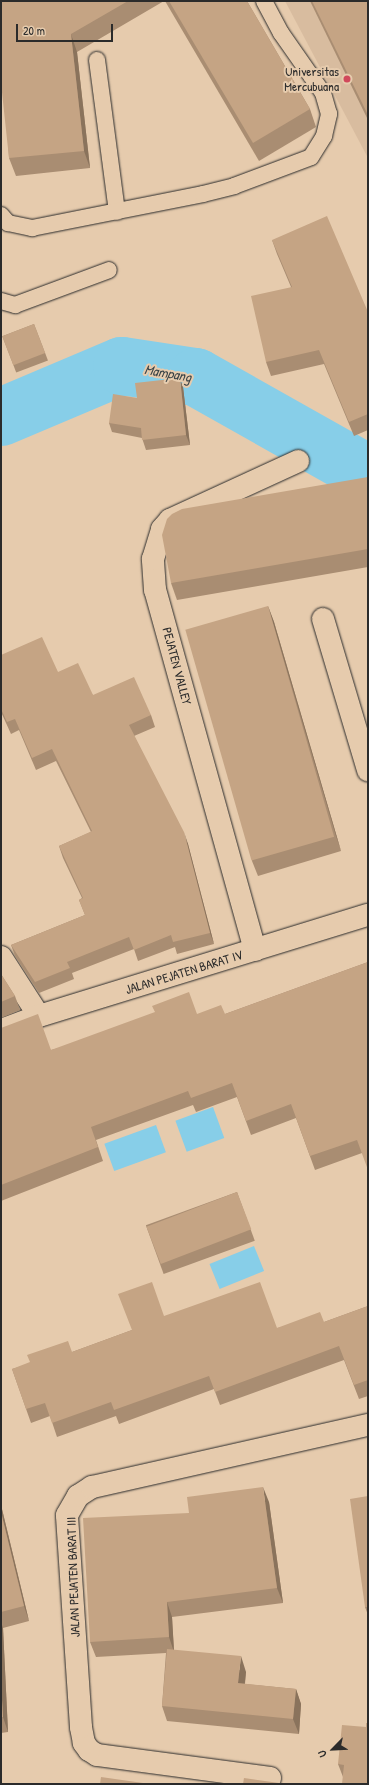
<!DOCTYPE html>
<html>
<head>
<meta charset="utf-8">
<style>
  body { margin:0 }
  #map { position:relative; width:369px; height:1785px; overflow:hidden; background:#e6cbad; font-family:"Patrick Hand",sans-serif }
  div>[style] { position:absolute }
  .built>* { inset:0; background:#d8bc9f }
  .water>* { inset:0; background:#87cee8; transform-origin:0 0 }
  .river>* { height:58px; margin:-29px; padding:0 29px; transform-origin:29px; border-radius:29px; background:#87cee8 }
  .roads { filter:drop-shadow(0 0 1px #2b2b2b) drop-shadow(0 0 1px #2b2b2b) }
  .lane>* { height:16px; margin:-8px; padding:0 8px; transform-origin:8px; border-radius:8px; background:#e6cbad }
  .street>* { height:22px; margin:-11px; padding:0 11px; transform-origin:11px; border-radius:11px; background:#e6cbad }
  .wall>* { inset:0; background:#a98d72; transform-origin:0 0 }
  .shaded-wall>* { inset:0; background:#8a735c }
  .building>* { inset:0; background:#c5a484; transform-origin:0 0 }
  .dots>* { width:11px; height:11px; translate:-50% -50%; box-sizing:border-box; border:2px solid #e6cbad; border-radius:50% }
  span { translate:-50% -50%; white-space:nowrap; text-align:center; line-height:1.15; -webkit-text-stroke:4px #e6cbad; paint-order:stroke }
  .poi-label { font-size:13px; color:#2b2b2b }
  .right { translate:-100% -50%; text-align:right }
  .street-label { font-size:13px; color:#2b2b2b }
  .water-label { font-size:14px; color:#394347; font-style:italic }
  .frame { position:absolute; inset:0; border:2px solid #2b2b2b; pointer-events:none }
  .north { position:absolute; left:313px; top:1729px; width:40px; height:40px; -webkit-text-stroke:3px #e6cbad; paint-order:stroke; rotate:246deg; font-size:11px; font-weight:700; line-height:16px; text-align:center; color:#2b2b2b }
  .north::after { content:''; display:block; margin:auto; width:14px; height:18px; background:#2b2b2b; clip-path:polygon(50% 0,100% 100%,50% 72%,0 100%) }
  .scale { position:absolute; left:16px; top:24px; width:97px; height:18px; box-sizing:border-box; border:2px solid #2b2b2b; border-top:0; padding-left:5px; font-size:12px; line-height:14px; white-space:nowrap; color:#2b2b2b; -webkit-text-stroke:3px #e6cbad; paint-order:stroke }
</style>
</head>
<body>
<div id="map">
  <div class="built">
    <i style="clip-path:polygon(285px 1px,368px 1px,368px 158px)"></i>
  </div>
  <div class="water">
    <i style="left:213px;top:1107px;width:33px;height:40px;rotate:70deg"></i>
    <i style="left:156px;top:1125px;width:29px;height:55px;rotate:70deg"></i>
    <i style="left:254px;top:1246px;width:27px;height:48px;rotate:68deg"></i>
  </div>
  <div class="river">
    <i style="left:1px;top:417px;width:131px;rotate:-22.9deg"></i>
    <i style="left:122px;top:366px;width:75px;rotate:8.5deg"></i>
    <i style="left:196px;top:377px;width:197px;rotate:29.4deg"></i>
  </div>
  <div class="roads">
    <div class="lane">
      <i style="left:97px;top:60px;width:153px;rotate:82.5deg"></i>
      <i style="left:1px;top:215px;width:11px;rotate:49deg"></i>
      <i style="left:8px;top:223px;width:25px;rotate:12deg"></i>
      <i style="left:32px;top:228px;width:174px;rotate:-11.2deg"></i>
      <i style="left:203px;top:194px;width:32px;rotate:-14deg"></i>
      <i style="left:234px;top:186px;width:82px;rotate:-20.6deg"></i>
      <i style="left:311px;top:157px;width:25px;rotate:-58deg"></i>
      <i style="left:324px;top:136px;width:23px;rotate:-77deg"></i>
      <i style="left:329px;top:114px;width:22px;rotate:-106deg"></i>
      <i style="left:323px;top:93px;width:73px;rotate:-125deg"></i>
      <i style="left:281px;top:33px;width:36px;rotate:-118deg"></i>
      <i style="left:1px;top:301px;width:15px;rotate:16deg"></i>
      <i style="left:15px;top:305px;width:100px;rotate:-20.4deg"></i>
    </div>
    <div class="street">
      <i style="left:323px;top:619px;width:158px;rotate:73.4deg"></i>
      <i style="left:255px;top:950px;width:374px;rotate:-105.5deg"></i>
      <i style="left:155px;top:590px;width:31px;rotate:-94deg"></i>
      <i style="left:153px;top:559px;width:31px;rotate:-73deg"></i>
      <i style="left:162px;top:529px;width:12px;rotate:-48deg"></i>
      <i style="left:170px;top:520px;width:141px;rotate:-24.7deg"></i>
      <i style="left:1px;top:957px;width:70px;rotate:57.2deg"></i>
      <i style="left:1px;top:1030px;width:40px;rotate:-20.2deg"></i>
      <i style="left:39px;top:1016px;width:344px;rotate:-17.1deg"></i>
      <i style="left:270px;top:1778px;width:175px;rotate:-172.4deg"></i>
      <i style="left:97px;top:1755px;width:9px;rotate:-148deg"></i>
      <i style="left:89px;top:1750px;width:9px;rotate:-126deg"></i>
      <i style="left:84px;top:1743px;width:16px;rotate:-101deg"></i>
      <i style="left:81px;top:1727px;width:212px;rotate:-93.8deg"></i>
      <i style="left:67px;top:1515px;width:22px;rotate:-60deg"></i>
      <i style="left:78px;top:1496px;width:17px;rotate:-33deg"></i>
      <i style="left:92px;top:1487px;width:283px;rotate:-12.7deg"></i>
    </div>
  </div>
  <div class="wall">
    <i style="clip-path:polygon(1px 1px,164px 1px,77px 52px,90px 168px,16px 176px,9px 158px)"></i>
    <i style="clip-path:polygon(165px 1px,247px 1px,310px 109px,316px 127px,259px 161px)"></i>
    <i style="clip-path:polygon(310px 1px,368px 1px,368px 120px)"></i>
    <i style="clip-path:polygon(272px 240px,368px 312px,368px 430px,354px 436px,324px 364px,271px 376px,266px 362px,291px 287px,277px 254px)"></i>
    <i style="left:34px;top:324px;width:39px;height:34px;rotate:69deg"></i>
    <i style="clip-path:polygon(183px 387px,190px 445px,146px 450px,142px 438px,112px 432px,109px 423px,137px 398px)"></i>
    <i style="clip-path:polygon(368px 477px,368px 567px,177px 600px,171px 583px)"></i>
    <i style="clip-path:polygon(268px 606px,274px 622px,341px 851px,258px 876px,252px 861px)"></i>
    <i style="clip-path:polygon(1px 655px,58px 672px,93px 695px,151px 715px,155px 727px,134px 736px,188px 844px,214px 944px,177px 954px,175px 947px,138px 961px,134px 949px,72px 973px,74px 979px,39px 993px,15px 956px,11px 945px,85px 915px,79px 900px,82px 898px,63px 858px,59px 846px,91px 832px,56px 761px,36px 770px,19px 730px,11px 734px,1px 712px)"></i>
    <i style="clip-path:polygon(368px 962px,362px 1153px,315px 1170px,296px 1118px,251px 1135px,237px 1097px,196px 1112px,193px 1105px,96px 1140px,103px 1161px,1px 1201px,1px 1028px,51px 1050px,197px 1014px,225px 1014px)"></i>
    <i style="clip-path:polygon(1px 974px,15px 996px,20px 1010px,1px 1018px)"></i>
    <i style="left:237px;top:1192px;width:52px;height:97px;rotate:70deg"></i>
    <i style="clip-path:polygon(368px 1306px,368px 1396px,359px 1399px,344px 1360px,220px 1405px,214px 1389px,119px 1424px,116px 1416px,57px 1437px,50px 1416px,31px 1423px,12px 1369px,72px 1352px,132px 1330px,164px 1316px,277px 1328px,324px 1322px)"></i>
    <i style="clip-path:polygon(368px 1496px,368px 1615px,365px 1607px)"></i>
    <i style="clip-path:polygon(269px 1502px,283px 1603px,172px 1617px,174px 1650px,246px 1672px,245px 1684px,296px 1689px,301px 1704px,299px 1734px,167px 1721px,162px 1706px,166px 1653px,96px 1657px,90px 1642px,189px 1513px)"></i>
    <i style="clip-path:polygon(1px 1505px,29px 1621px,3px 1628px,8px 1732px,1px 1733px)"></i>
    <i style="clip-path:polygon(366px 1727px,343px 1777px,338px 1764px)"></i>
  </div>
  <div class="shaded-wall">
    <i style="clip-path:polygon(71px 34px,77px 52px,90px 168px,84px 151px)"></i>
    <i style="clip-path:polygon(180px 378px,183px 387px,190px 445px,186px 435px)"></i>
    <i style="clip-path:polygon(268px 606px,274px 622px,341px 851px,336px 836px)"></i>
    <i style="clip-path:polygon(184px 832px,188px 844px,214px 944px,210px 933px)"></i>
    <i style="clip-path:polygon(263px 1487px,269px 1502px,283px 1603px,277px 1588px)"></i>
    <i style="clip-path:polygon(1px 1505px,29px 1621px,24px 1606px,1px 1512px)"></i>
    <i style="clip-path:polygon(167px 1602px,172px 1617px,174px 1652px,169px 1637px)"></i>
    <i style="clip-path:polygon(1px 1622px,3px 1628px,8px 1732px,3px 1717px,1px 1683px)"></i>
    <i style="clip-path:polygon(241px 1656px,246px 1672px,243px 1699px,238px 1683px)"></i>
    <i style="clip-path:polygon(296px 1689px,301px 1704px,299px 1734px,293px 1719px)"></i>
  </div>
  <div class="building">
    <i style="clip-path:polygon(1px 1px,128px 1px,71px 34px,84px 151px,9px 158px,1px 83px)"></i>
    <i style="clip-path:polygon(169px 1px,247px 1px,310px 109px,253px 143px)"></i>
    <i style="clip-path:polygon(312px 1px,368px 1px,368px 115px)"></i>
    <i style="clip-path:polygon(327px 216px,368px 312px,368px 414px,349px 422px,319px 350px,266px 362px,251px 296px,292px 287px,272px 240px)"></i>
    <i style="left:34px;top:324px;width:31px;height:34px;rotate:69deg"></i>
    <i style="clip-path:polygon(180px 378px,186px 435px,142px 440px,141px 428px,109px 423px,113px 394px,137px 398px,135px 383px)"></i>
    <i style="clip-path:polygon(368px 477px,368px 549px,171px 583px,162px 535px,167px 519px,172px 514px,182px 509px)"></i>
    <i style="left:268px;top:606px;width:240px;height:86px;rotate:74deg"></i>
    <i style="clip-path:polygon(42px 637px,58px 672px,78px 663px,93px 695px,134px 677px,151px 715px,129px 725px,184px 832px,210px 933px,173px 942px,171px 935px,134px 950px,129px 937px,67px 962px,70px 968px,35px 982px,11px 945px,85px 915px,79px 900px,83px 898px,59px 846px,92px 831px,52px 749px,32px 758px,15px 719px,7px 722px,1px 709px,1px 655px)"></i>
    <i style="clip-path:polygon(368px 962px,368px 1170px,357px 1140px,310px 1156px,291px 1104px,246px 1121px,232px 1083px,191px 1098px,188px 1091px,91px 1127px,98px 1147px,1px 1185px,1px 1028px,38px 1014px,51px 1050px,155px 1012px,152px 1006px,189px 992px,197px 1014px,221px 1005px,225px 1014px)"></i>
    <i style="clip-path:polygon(1px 974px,15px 996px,1px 1002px)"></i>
    <i style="left:237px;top:1192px;width:40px;height:97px;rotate:69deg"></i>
    <i style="clip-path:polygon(152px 1282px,164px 1316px,260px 1282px,277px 1328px,320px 1312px,324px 1322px,368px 1306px,368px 1380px,354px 1385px,339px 1346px,215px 1392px,209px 1376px,114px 1410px,111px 1402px,52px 1423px,45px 1403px,26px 1409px,12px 1369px,30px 1362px,27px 1355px,68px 1341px,72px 1352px,132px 1330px,118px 1294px)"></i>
    <i style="clip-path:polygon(263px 1487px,277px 1588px,167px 1602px,169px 1637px,90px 1642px,83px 1518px,189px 1513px,187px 1497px)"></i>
    <i style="clip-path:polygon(368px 1496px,368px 1607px,365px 1607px,350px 1499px)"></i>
    <i style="clip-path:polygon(1px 1512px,24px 1606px,1px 1612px)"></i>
    <i style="clip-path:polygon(167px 1649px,241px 1656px,238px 1683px,296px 1689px,293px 1719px,162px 1706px)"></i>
    <i style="clip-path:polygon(1px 1683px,3px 1717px,1px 1717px)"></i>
    <i style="clip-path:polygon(366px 1723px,368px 1723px,368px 1784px,342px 1784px,344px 1765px,338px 1764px,342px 1725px,366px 1727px)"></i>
    <i style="clip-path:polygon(101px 1777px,150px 1784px,100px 1784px)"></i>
    <i style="clip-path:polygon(244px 1778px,279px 1783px,279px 1784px,243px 1784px)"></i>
  </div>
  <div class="dots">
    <i style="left:347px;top:79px;background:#d1495b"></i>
  </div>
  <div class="poi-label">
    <span class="right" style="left:339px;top:79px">Universitas<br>Mercubuana</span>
  </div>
  <div class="street-label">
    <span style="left:177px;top:666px;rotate:75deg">PEJATEN VALLEY</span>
    <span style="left:184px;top:972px;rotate:-17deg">JALAN PEJATEN BARAT IV</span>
    <span style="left:73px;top:1577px;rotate:-92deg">JALAN PEJATEN BARAT III</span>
  </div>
  <div class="water-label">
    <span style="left:168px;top:373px;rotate:10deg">Mampang</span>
  </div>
  <div class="frame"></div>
  <div class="north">U</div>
  <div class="scale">20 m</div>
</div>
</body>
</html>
